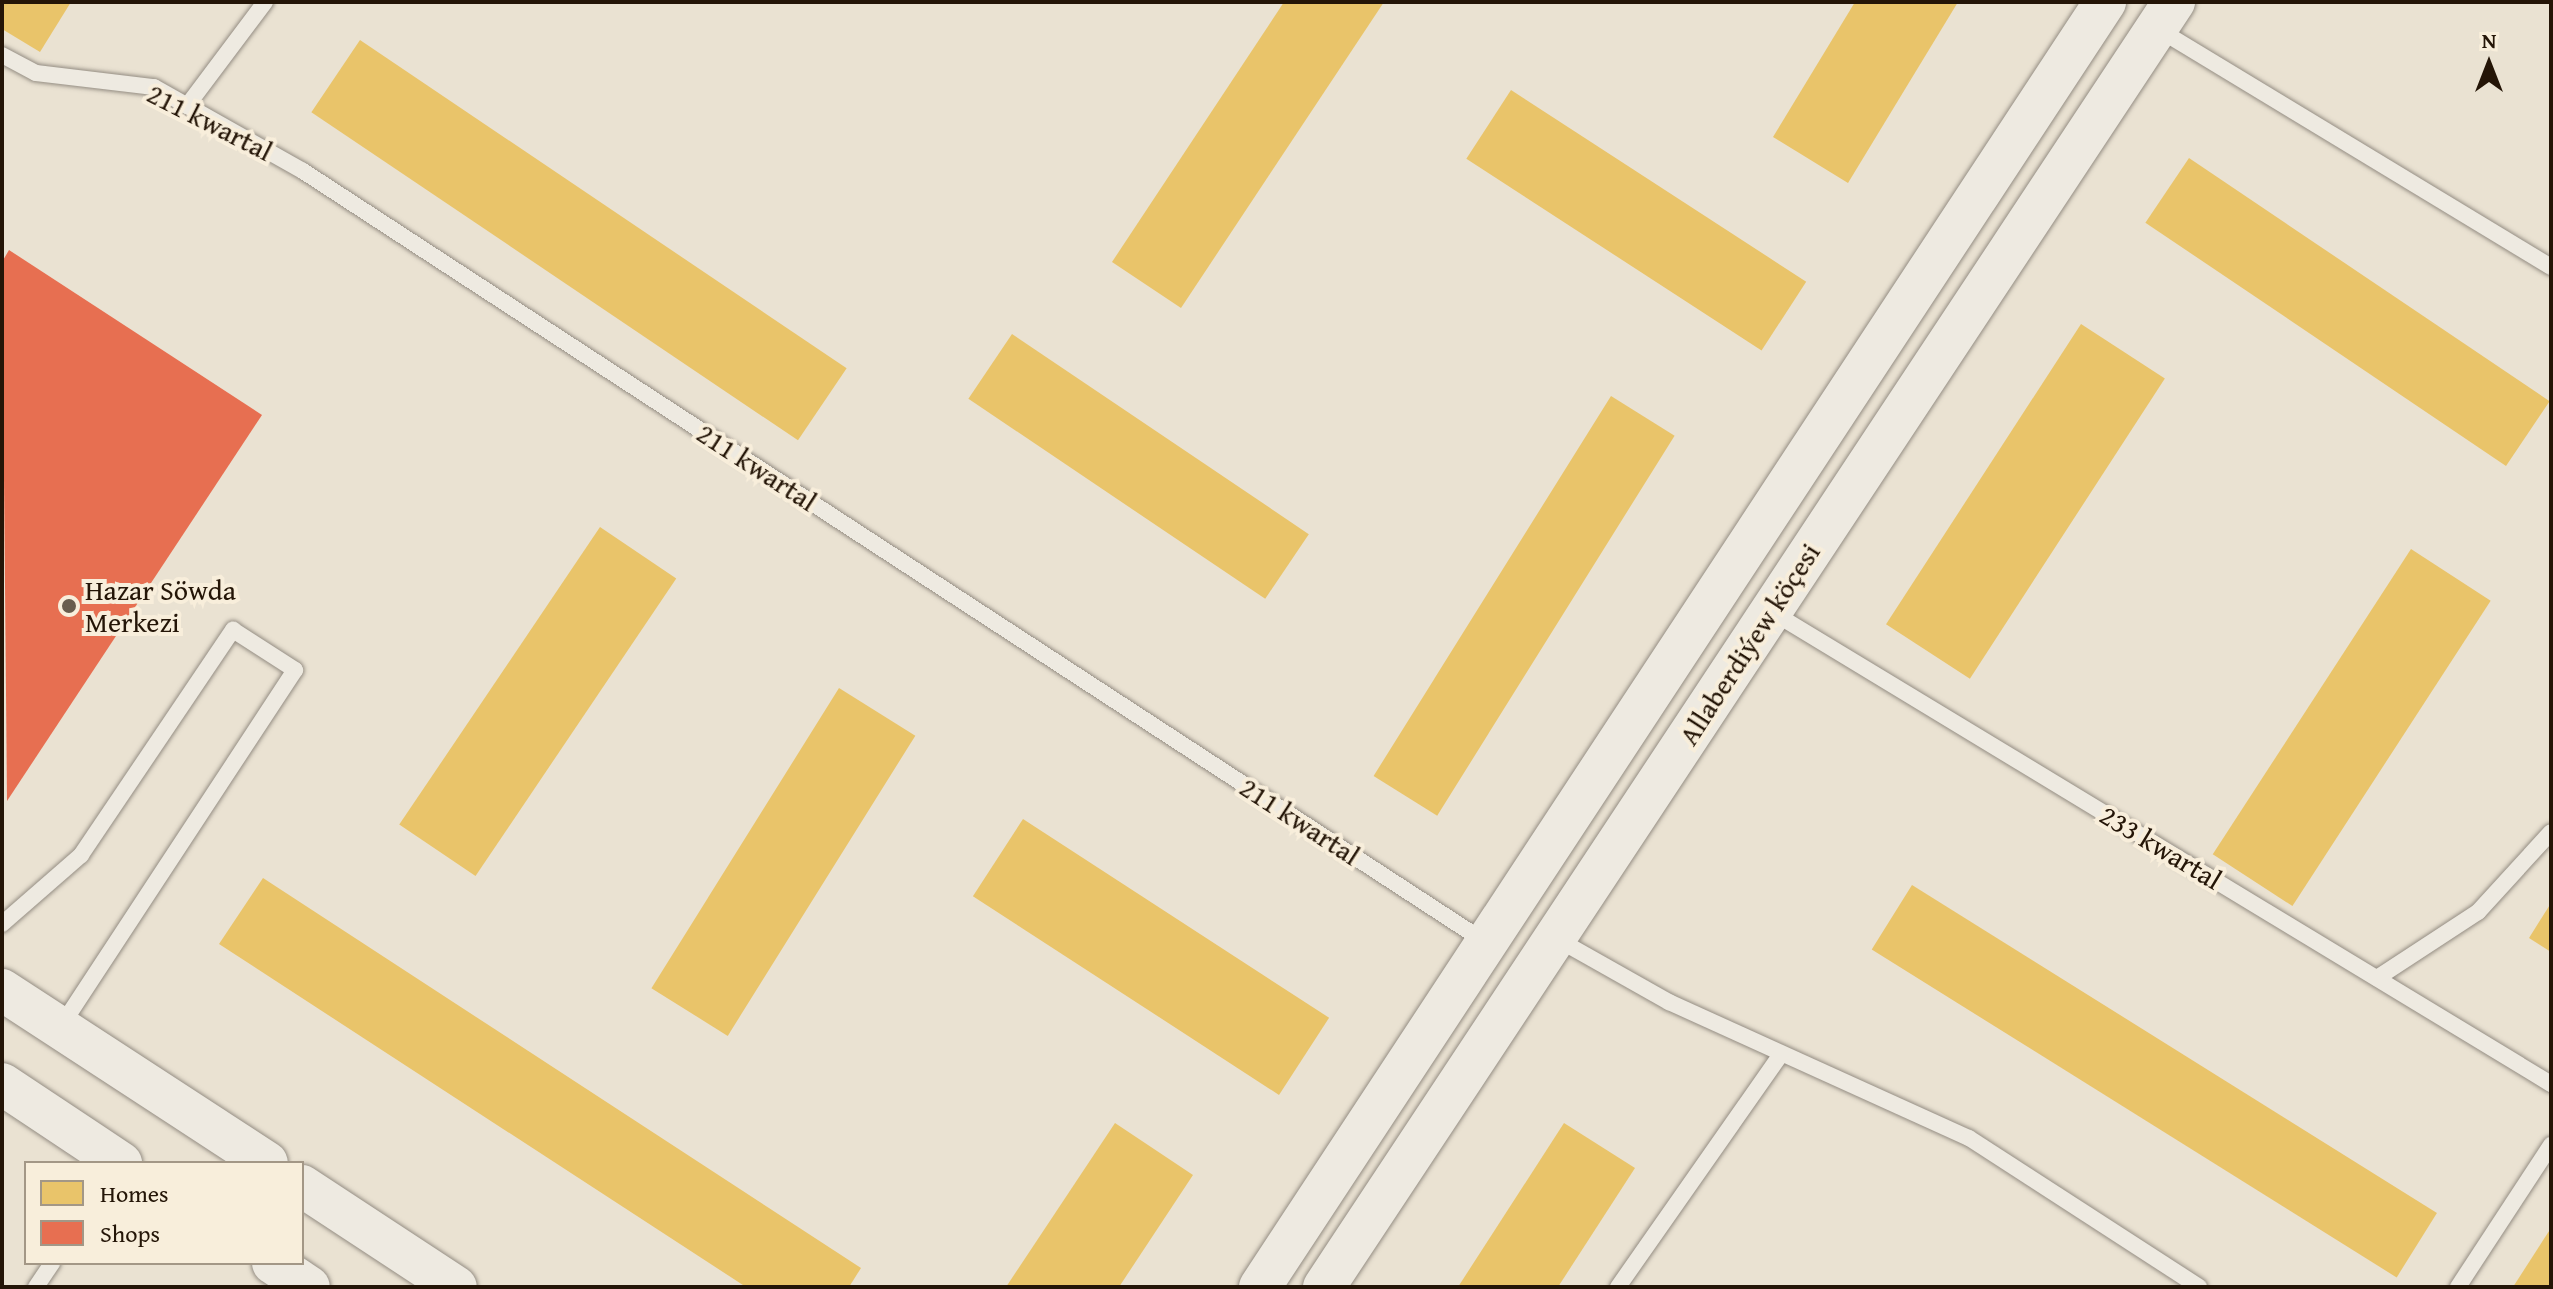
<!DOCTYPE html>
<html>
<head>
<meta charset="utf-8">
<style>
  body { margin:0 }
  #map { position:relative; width:2553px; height:1289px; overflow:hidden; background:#eae2d2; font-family:"Gentium Book Plus",serif }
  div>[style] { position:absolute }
  .homes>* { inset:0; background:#e9c46a; transform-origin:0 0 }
  .shops>* { inset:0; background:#e76f51 }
  .roads { filter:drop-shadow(0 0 2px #948d83) drop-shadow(0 0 2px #948d83) }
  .service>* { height:16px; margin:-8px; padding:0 8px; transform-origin:8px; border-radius:8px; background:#eeeae1 }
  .tertiary>* { height:42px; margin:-21px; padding:0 21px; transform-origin:21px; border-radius:21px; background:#eeeae1 }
  .dots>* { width:22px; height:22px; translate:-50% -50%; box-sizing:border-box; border:4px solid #f8eedb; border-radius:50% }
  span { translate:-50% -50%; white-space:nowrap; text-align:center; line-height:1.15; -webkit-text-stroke:8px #f8eedb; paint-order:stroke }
  .street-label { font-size:28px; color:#241507 }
  .poi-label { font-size:28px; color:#241507 }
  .left { translate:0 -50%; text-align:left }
  .frame { position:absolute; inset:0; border:4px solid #241507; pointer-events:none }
  .legend { position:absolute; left:24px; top:1161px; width:280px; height:104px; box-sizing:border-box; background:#f8eedb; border:2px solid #a39786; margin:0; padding:10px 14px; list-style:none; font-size:24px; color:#241507 }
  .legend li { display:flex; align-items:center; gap:16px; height:40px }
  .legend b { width:40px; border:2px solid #a39786 }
  .north { position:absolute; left:2449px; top:24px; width:80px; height:80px; -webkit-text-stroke:6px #f8eedb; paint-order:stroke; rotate:0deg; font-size:22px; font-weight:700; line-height:32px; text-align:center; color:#241507 }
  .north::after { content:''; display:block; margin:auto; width:28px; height:36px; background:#241507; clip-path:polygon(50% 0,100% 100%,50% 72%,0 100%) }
</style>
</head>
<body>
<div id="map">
  <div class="homes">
    <i style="clip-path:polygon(2px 2px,71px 2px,40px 52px,2px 29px)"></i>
    <i style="clip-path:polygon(1284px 2px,1384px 2px,1181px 308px,1112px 262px)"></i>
    <i style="clip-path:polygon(1855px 2px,1958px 2px,1848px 183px,1773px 137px)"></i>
    <i style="left:360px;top:40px;width:587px;height:87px;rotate:34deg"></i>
    <i style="left:1511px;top:90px;width:352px;height:82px;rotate:33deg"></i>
    <i style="left:2189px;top:158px;width:435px;height:78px;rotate:34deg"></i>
    <i style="left:2081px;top:324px;width:100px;height:358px;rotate:33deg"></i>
    <i style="left:1012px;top:334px;width:358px;height:78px;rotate:34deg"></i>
    <i style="left:1611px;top:396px;width:75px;height:448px;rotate:32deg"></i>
    <i style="left:600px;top:527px;width:92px;height:359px;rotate:34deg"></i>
    <i style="left:2411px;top:549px;width:95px;height:364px;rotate:33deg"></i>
    <i style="left:839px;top:688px;width:90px;height:354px;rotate:32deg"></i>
    <i style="left:1023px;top:819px;width:365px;height:92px;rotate:33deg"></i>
    <i style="clip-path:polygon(263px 878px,861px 1268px,849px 1287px,746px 1287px,219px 944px)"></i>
    <i style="left:1912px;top:885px;width:619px;height:76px;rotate:32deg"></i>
    <i style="clip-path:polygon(2551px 903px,2551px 952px,2529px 938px)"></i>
    <i style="clip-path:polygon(1115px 1123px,1193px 1175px,1119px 1287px,1006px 1287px)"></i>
    <i style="clip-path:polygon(1564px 1123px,1635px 1168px,1558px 1287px,1458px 1287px)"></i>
    <i style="clip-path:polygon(2551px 1228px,2551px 1287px,2513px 1287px)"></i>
  </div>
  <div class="shops">
    <i style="clip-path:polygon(9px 250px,262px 415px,7px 801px,2px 262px)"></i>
  </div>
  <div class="roads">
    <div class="service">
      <i style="left:2158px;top:29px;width:459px;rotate:31.2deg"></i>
      <i style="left:2px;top:55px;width:38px;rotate:28deg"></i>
      <i style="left:36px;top:73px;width:119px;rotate:6.8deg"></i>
      <i style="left:154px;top:87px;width:171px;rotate:29.4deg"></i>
      <i style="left:303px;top:171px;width:1413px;rotate:33.11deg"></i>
      <i style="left:187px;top:106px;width:130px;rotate:-53.1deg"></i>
      <i style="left:1772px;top:612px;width:911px;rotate:31.21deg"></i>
      <i style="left:2px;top:924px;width:105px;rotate:-41.1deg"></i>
      <i style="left:81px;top:855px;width:272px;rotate:-56deg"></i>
      <i style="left:233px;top:630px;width:74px;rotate:32.8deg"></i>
      <i style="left:295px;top:670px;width:426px;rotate:123.3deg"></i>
      <i style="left:1557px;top:939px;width:129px;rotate:29.4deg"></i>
      <i style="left:1669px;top:1002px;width:329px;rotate:24.4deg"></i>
      <i style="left:1969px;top:1138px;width:274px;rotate:32.9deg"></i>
      <i style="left:2377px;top:978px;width:121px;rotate:-33.2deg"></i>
      <i style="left:2478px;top:912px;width:108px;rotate:-47.6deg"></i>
      <i style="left:36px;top:1287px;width:29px;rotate:-56deg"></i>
      <i style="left:1618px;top:1287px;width:284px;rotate:-55deg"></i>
      <i style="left:2458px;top:1287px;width:170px;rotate:-56.8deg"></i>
    </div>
    <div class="tertiary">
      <i style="left:2px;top:990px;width:316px;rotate:33.1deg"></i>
      <i style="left:2px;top:1084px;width:143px;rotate:33.6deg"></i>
      <i style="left:302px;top:1186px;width:184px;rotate:33.3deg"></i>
      <i style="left:273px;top:1263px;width:43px;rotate:33.7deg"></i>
      <i style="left:1260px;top:1287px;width:1538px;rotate:-56.67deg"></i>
      <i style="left:1324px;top:1287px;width:1541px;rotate:-56.52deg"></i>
    </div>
  </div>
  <div class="dots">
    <i style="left:69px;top:606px;background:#695d4e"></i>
  </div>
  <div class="street-label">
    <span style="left:210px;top:122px;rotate:27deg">211 kwartal</span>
    <span style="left:757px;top:467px;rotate:33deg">211 kwartal</span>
    <span style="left:1749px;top:644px;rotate:-57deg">Allaberdiýew köçesi</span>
    <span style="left:1300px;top:821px;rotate:33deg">211 kwartal</span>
    <span style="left:2161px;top:847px;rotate:31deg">233 kwartal</span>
  </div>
  <div class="poi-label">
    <span class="left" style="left:85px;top:606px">Hazar Söwda<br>Merkezi</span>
  </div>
  <div class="frame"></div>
  <ul class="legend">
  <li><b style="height:22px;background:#e9c46a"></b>Homes</li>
  <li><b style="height:22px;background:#e76f51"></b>Shops</li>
  </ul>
  <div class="north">N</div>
</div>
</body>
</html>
